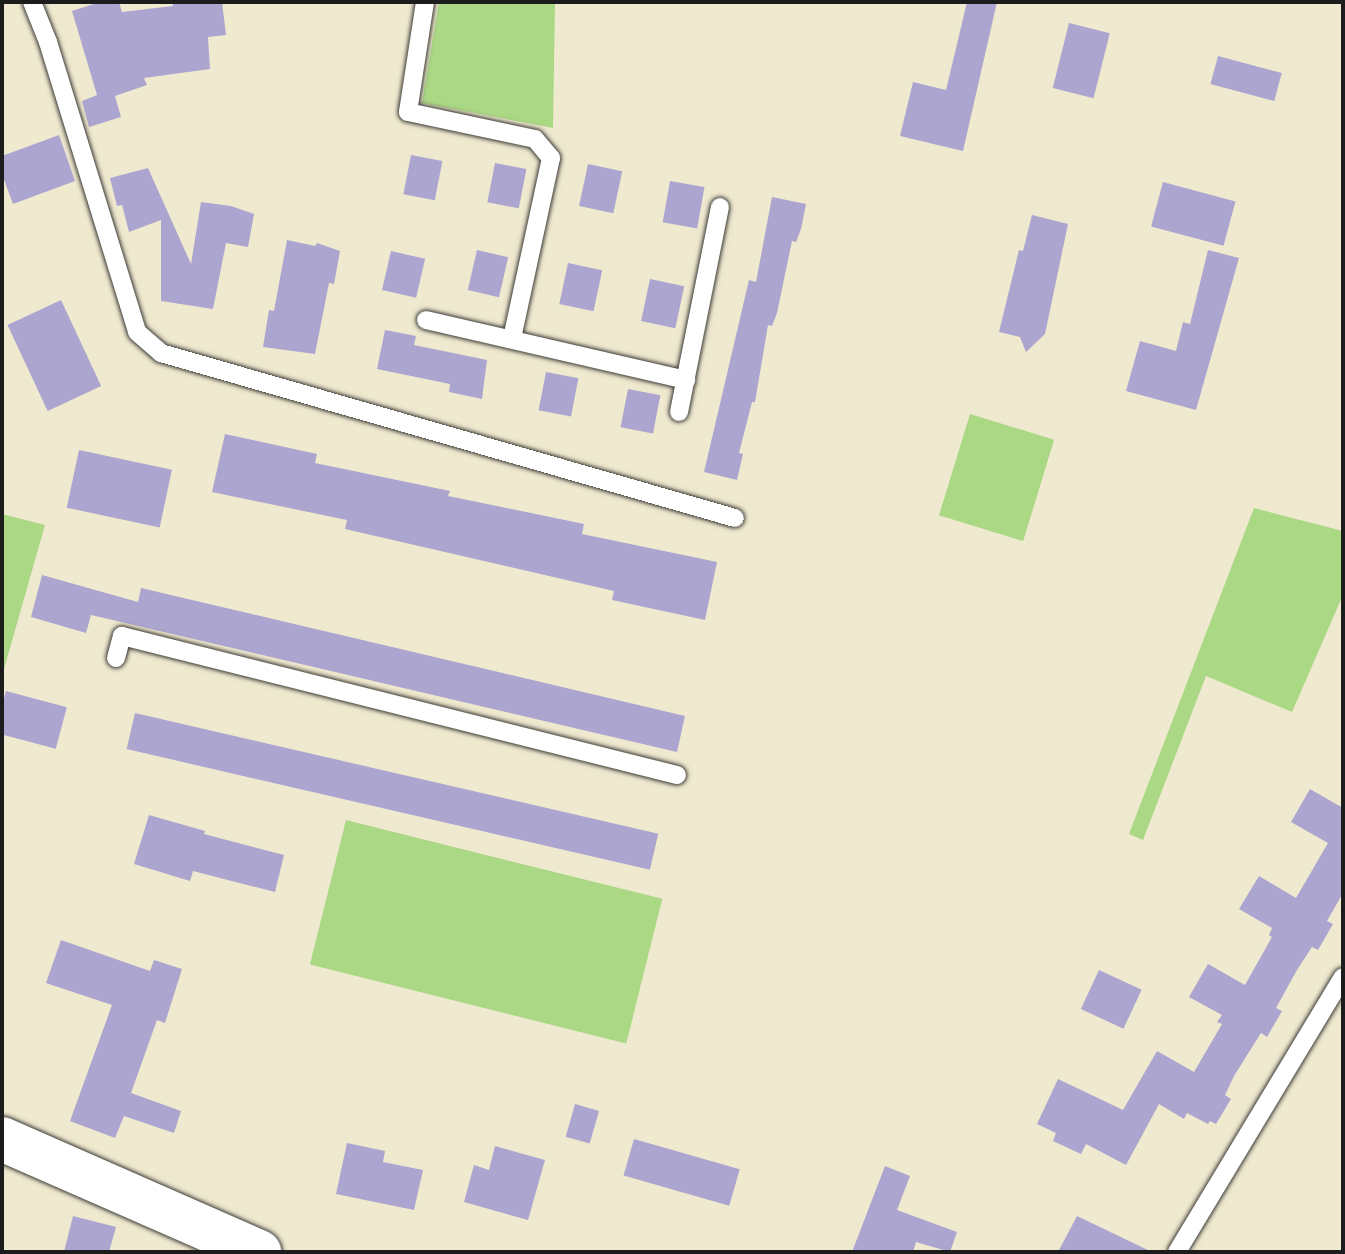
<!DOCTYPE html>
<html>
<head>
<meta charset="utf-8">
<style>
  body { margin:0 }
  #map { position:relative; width:1345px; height:1254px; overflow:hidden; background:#efe9cf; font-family:Kalam,sans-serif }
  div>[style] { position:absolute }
  .green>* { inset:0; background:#aad885; transform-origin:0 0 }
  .building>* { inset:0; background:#aca5cf; transform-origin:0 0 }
  .roads { filter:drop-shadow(0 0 2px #3c3b37) drop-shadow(0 0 2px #3c3b37) }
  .lane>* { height:18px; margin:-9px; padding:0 9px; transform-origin:9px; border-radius:9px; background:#fff }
  .secondary>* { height:44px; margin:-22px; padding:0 22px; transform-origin:22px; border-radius:22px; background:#fff }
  span { translate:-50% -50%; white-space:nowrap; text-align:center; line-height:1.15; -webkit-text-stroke:7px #fff; paint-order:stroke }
  .frame { position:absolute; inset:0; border:4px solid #1c1c1c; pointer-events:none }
</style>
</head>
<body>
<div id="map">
  <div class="green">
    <i style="clip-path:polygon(439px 2px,555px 2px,553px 128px,422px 103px)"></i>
    <i style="left:970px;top:414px;width:88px;height:106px;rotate:17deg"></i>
    <i style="clip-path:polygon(1254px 508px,1343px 531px,1343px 595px,1292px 712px,1206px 676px,1143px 840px,1129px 834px)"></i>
    <i style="clip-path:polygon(2px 514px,45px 525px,2px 676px)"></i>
    <i style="left:346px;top:820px;width:326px;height:149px;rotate:14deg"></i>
  </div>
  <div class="building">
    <i style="clip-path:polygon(100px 2px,119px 2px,122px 12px,173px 6px,172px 2px,222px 2px,226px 35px,208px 37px,210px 69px,144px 78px,147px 85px,115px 96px,121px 117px,89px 127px,82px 101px,97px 95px,72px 11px)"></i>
    <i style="clip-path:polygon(967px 2px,997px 2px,963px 151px,900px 136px,913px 82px,946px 90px)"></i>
    <i style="left:1069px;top:23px;width:42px;height:67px;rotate:14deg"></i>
    <i style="left:1218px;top:56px;width:66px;height:29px;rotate:15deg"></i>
    <i style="clip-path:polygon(59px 135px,75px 181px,13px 204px,2px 174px,2px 156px)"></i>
    <i style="left:411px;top:155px;width:32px;height:40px;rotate:11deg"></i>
    <i style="left:495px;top:163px;width:32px;height:40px;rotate:11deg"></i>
    <i style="left:588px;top:164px;width:35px;height:43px;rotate:12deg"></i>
    <i style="clip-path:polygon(148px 168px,191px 264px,201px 202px,231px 206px,254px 214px,248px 247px,226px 243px,213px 309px,161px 301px,161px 220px,129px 232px,122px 205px,117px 206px,110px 178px)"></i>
    <i style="left:670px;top:181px;width:35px;height:42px;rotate:10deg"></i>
    <i style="left:1163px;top:182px;width:75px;height:46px;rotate:15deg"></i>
    <i style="clip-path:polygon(772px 197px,806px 204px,801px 229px,796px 242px,792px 241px,777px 313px,772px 326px,768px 325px,755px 402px,752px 402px,739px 453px,743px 454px,737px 480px,704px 472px,749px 280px,756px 282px)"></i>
    <i style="clip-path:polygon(1032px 215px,1068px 224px,1045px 334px,1026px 352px,1020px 337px,999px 332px,1019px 250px,1023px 251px)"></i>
    <i style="clip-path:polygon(287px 240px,315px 246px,317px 243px,340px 251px,334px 284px,329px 283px,315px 354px,263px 347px,269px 310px,274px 311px)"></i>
    <i style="left:477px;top:250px;width:32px;height:41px;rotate:13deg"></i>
    <i style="clip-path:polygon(1208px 250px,1239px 258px,1196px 410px,1126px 391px,1140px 341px,1176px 351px,1183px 322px,1190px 324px)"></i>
    <i style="left:391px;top:251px;width:35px;height:40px;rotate:13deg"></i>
    <i style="left:568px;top:263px;width:35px;height:42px;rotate:12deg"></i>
    <i style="left:650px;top:279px;width:35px;height:43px;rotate:12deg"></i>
    <i style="left:61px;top:300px;width:95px;height:59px;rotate:65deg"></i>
    <i style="clip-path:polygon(385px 330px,416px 336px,414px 345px,487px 360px,482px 399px,449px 392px,450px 384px,377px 369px)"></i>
    <i style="left:546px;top:372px;width:33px;height:39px;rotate:11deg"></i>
    <i style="left:628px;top:389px;width:33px;height:39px;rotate:11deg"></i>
    <i style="clip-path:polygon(225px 434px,317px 454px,315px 463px,450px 491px,448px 496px,584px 524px,582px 534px,717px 562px,705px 620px,612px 600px,614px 591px,345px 529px,347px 520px,212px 492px)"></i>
    <i style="left:79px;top:450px;width:95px;height:59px;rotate:12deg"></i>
    <i style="clip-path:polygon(42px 575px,138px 602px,141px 588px,685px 716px,677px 752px,91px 615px,86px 633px,31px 617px)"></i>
    <i style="left:6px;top:691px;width:63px;height:43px;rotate:15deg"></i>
    <i style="left:135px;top:713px;width:537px;height:37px;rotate:13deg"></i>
    <i style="clip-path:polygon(1310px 789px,1343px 808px,1343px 893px,1327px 921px,1333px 924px,1318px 950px,1312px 947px,1297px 970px,1276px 1008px,1282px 1011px,1267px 1037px,1261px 1033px,1234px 1076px,1225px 1095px,1231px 1099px,1216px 1124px,1210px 1121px,1208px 1124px,1187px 1113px,1184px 1119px,1159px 1104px,1126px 1165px,1086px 1144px,1081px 1154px,1053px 1141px,1056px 1133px,1037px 1124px,1058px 1079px,1123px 1110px,1157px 1051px,1194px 1072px,1222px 1024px,1217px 1022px,1222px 1015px,1189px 997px,1208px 964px,1245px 985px,1272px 937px,1269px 935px,1272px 928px,1239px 909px,1259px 876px,1296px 898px,1328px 843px,1291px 822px)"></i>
    <i style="clip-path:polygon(149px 815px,205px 831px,204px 834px,284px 855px,275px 892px,193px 871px,190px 881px,134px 864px)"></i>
    <i style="clip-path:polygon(61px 940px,150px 971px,154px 960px,182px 969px,165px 1023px,157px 1020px,131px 1093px,181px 1111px,174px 1133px,124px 1116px,115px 1138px,70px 1121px,112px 1005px,46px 983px)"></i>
    <i style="left:1099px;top:970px;width:47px;height:43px;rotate:25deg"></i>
    <i style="left:575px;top:1104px;width:25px;height:34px;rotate:16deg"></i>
    <i style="left:634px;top:1139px;width:110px;height:38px;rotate:16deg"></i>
    <i style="clip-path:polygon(347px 1143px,385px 1151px,383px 1162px,423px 1170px,414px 1210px,336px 1194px)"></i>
    <i style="clip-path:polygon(495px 1146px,545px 1160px,528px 1220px,464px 1202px,474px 1165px,489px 1170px)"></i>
    <i style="clip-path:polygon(885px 1166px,910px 1176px,897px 1210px,957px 1232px,950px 1252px,916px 1242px,913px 1252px,852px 1252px)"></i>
    <i style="clip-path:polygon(73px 1216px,116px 1227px,109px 1252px,64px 1252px)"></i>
    <i style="clip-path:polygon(1077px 1216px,1152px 1252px,1058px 1252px)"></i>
  </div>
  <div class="roads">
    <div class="lane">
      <i style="left:32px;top:2px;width:43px;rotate:68.2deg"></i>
      <i style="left:48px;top:42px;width:303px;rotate:72.9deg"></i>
      <i style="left:137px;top:332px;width:32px;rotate:41deg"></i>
      <i style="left:161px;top:353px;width:597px;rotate:16.04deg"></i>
      <i style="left:425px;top:2px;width:111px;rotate:98.8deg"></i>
      <i style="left:408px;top:112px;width:130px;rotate:12deg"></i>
      <i style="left:535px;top:139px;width:25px;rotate:50deg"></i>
      <i style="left:551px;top:158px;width:185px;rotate:102.2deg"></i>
      <i style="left:426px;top:320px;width:267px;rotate:13deg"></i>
      <i style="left:679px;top:412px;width:209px;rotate:-78.7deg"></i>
      <i style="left:116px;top:658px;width:23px;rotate:-75deg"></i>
      <i style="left:122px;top:636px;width:572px;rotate:14.06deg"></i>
      <i style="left:1177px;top:1252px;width:321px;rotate:-58.9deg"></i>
    </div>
    <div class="secondary">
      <i style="left:2px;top:1139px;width:281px;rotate:23.7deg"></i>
    </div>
  </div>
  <div class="frame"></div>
</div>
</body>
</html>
